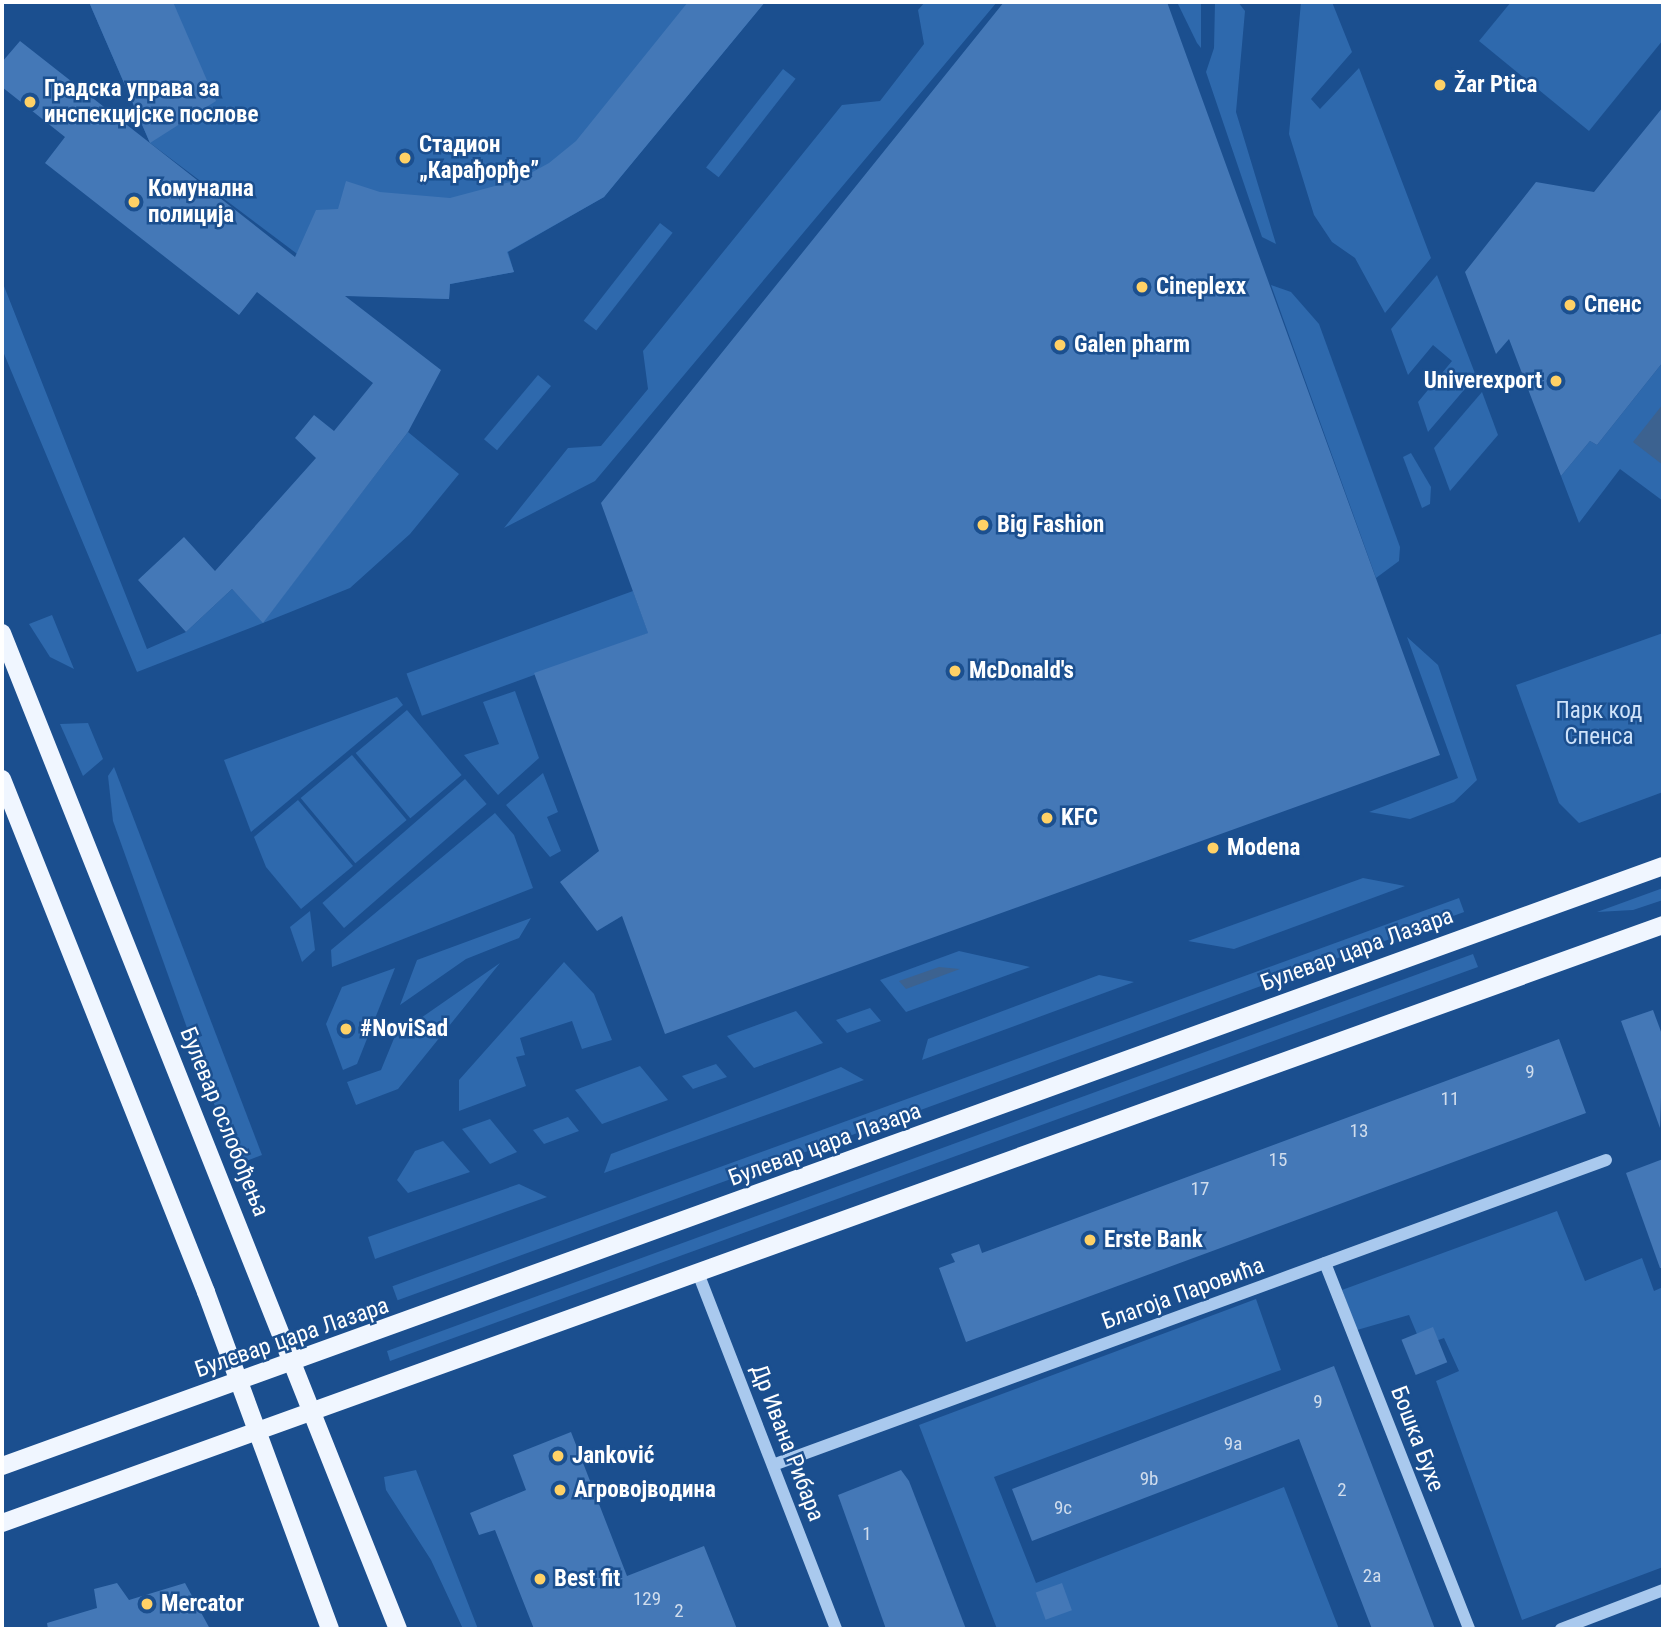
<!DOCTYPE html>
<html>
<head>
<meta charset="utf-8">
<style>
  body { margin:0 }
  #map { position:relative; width:1665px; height:1631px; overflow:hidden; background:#1b4f8f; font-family:"Roboto Condensed",sans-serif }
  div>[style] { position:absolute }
  .green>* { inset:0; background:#2e69ad; transform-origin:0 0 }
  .water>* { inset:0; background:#3c6290 }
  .building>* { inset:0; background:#4478b7; transform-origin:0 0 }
  .minor>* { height:12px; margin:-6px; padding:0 6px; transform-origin:6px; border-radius:6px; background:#a9c9ee }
  .major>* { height:18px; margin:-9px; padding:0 9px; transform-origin:9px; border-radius:9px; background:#f0f6ff }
  .dots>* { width:19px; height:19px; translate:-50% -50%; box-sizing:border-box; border:4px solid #1b4f8f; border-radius:50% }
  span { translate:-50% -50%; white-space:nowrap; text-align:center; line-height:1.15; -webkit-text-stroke:5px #1b4f8f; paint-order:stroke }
  .number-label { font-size:19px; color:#d0dded }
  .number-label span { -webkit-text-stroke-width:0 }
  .poi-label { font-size:23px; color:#fff; font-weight:700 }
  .left { translate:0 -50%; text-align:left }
  .right { translate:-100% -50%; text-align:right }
  .park-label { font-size:23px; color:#cfe3fa }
  .street-label { font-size:23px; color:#fff }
  .frame { position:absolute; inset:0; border:4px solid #fff; pointer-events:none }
</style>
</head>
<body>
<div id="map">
  <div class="green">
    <i style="clip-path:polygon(89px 2px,765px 2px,604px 197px,508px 252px,514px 272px,450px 284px,449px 299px,353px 296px,150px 143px)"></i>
    <i style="clip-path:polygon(925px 2px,997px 2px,595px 481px,504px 528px,568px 448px,601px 446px,648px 389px,643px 351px,842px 105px,880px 101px,924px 44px,918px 10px)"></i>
    <i style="clip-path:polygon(1177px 2px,1201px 2px,1201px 48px,1197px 43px)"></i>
    <i style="clip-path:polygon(1215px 2px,1238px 2px,1245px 11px,1236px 112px,1276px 244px,1262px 237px,1206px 72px,1214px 48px)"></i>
    <i style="clip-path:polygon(1301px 2px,1332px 2px,1352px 52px,1311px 99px,1320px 109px,1359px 68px,1431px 258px,1385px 313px,1355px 258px,1332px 242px,1314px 215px,1289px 134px)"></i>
    <i style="clip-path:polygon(1511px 2px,1663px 2px,1663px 40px,1589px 131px,1479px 41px)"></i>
    <i style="left:783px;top:69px;width:16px;height:125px;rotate:38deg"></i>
    <i style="left:660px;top:223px;width:16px;height:124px;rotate:38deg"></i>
    <i style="clip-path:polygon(1437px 275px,1476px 376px,1428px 432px,1418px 402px,1452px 361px,1433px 345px,1408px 375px,1391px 329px)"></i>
    <i style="clip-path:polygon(2px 281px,147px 649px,186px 632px,232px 589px,263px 622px,408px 432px,459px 474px,410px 534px,350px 588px,263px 623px,137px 672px,2px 349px)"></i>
    <i style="clip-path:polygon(1271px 285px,1291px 292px,1319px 324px,1400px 547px,1399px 561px,1376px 578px)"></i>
    <i style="clip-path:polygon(1663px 362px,1663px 501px,1620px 469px,1579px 523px,1561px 476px,1590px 441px,1597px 445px)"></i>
    <i style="left:538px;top:375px;width:17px;height:84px;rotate:40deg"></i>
    <i style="clip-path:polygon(1482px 392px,1498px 435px,1450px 491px,1434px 448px)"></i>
    <i style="clip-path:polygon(1411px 453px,1431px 487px,1430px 504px,1422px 508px,1403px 457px)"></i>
    <i style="left:633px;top:591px;width:45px;height:241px;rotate:70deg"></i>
    <i style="clip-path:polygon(52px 615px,74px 669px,50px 657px,29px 624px)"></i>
    <i style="clip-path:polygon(1663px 633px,1663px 792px,1579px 823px,1559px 803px,1516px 685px)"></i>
    <i style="clip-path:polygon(1407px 637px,1438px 665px,1477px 780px,1454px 802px,1410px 819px,1369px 812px,1458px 778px)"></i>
    <i style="clip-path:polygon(515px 691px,539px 758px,498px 795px,464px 755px,499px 744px,483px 702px)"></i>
    <i style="clip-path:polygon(397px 697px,403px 705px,251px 832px,224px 760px)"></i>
    <i style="left:407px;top:710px;width:85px;height:67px;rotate:50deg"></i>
    <i style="clip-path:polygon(88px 723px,103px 759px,83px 776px,60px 724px)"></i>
    <i style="left:352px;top:755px;width:85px;height:67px;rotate:50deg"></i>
    <i style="clip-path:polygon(114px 767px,262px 1155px,236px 1165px,113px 821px,108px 776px)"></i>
    <i style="clip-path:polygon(543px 773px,558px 812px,547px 817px,561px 851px,550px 857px,506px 805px)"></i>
    <i style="left:465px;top:779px;width:33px;height:189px;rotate:49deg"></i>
    <i style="clip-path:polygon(298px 800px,353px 866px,301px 909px,266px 867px,254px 837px)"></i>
    <i style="clip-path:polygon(495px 813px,514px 835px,533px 888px,332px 967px,331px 950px)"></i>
    <i style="clip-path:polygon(1363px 878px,1405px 886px,1234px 949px,1188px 941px)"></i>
    <i style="clip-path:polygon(1663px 888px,1663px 900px,1633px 910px,1597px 912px)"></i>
    <i style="left:1459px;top:898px;width:15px;height:1135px;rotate:70deg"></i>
    <i style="clip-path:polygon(310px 911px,315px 950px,302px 962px,290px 927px)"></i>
    <i style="clip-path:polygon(531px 918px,519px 938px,466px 959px,400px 1005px,417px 960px)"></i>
    <i style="clip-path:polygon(959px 951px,1030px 967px,906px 1012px,880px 980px)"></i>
    <i style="clip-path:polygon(1473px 954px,1478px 967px,390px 1361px,387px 1351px)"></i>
    <i style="clip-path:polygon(564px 962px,594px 994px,612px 1040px,582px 1049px,572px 1021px,520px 1038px,525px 1055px,516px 1057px,526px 1086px,459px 1111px,459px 1080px)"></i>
    <i style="clip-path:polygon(500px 963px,398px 1089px,356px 1105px,347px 1082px,381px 1070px,395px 1036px)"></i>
    <i style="clip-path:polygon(395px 968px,357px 1064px,343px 1070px,326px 1024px,342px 987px)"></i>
    <i style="clip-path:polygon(1099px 975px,1134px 982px,922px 1060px,928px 1039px)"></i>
    <i style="clip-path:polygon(870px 1008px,881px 1021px,847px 1033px,836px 1020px)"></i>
    <i style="clip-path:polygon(796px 1011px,823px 1043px,754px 1068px,727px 1036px)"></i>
    <i style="clip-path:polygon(716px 1064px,727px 1077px,693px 1089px,682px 1076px)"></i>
    <i style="clip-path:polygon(640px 1066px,668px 1100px,602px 1124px,575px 1090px)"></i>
    <i style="clip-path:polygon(841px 1067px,864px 1080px,604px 1173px,611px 1154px)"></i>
    <i style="clip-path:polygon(568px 1117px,579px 1131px,544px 1144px,533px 1130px)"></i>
    <i style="clip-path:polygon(490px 1119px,517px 1152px,490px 1164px,462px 1129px)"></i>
    <i style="clip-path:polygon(443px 1141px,470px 1172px,408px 1193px,397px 1180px,415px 1151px)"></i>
    <i style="clip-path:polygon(519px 1184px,547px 1197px,375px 1259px,368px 1237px)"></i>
    <i style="clip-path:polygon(1557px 1211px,1585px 1281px,1642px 1258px,1654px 1291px,1663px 1287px,1663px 1567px,1522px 1620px,1436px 1381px,1459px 1371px,1444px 1338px,1422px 1346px,1409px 1315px,1357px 1330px,1342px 1290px)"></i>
    <i style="clip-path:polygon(1256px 1299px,1281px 1370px,994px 1477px,1036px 1583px,1284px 1487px,1339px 1629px,997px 1629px,919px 1425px)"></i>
    <i style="clip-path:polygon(416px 1470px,464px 1593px,478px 1629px,463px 1629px,431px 1560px,386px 1490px,384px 1477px)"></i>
  </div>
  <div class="water">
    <i style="clip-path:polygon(1663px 404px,1663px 465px,1633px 442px)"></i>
    <i style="clip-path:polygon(939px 967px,960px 969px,906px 989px,899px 981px)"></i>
  </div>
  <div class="building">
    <i style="clip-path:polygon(89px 2px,173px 2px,216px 101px,150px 143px)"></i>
    <i style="clip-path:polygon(688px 2px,765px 2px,604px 197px,507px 252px,514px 272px,450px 284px,449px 299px,345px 296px,441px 370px,408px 432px,263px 623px,232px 589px,186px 632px,138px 580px,184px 537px,215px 571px,316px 458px,295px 438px,314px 415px,334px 431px,373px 383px,257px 292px,239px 315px,45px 163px,65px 137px,2px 87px,2px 62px,20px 41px,295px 257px,316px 210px,338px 209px,346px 181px,380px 192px,450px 198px,518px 180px,549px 163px,576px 141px)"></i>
    <i style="clip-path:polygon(1004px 2px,1167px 2px,1440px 755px,665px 1034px,622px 916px,597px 931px,560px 882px,599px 851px,534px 673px,648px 633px,601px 503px)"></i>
    <i style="clip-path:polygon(1663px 107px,1663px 362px,1597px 445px,1590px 441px,1561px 476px,1509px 339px,1496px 354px,1465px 272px,1536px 182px,1594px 192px)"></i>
    <i style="clip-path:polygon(1653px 1010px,1663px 1037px,1660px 1128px,1621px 1021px)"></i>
    <i style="clip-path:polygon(1559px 1039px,1586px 1113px,966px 1342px,939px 1268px,955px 1262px,951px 1254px,979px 1244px,982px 1253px)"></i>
    <i style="clip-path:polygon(1663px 1159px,1663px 1268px,1660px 1268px,1626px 1173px)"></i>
    <i style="left:1433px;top:1327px;width:38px;height:34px;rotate:68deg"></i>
    <i style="clip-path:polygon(1334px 1366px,1435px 1629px,1372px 1629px,1299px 1439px,1032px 1541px,1012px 1489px)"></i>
    <i style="clip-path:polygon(571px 1432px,627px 1576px,704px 1546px,737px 1629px,534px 1629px,495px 1530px,479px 1535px,470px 1513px,526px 1490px,513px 1455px)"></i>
    <i style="clip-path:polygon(901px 1470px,909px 1481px,966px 1629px,886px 1629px,838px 1495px)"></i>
    <i style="clip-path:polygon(117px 1583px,129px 1600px,185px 1583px,210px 1629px,48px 1629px,47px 1623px,97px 1608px,94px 1589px)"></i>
    <i style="left:1062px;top:1583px;width:29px;height:28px;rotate:70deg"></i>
  </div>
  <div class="minor">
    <i style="left:1325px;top:1263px;width:393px;rotate:68.5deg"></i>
    <i style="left:698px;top:1273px;width:382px;rotate:68.8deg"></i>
    <i style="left:773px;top:1465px;width:887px;rotate:-20.11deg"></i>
    <i style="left:1561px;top:1629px;width:109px;rotate:-20.9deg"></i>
  </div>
  <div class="major">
    <i style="left:2px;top:633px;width:1072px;rotate:68.32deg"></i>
    <i style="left:2px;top:779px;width:552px;rotate:68.31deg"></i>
    <i style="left:206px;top:1292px;width:359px;rotate:69.8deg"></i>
    <i style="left:2px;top:1466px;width:1766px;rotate:-19.86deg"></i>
    <i style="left:2px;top:1523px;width:1765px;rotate:-19.8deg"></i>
  </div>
  <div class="dots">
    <i style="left:1440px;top:85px;background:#ffd166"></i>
    <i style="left:30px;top:102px;background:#ffd166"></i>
    <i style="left:405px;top:158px;background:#ffd166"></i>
    <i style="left:134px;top:202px;background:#ffd166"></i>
    <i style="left:1142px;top:287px;background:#ffd166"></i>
    <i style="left:1570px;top:305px;background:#ffd166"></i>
    <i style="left:1060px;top:345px;background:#ffd166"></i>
    <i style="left:1556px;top:381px;background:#ffd166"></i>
    <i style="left:983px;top:525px;background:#ffd166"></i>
    <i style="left:955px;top:671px;background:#ffd166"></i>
    <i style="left:1047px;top:818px;background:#ffd166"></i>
    <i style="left:1213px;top:848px;background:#ffd166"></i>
    <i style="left:346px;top:1029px;background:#ffd166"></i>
    <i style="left:1090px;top:1240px;background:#ffd166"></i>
    <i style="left:558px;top:1456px;background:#ffd166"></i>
    <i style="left:560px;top:1490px;background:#ffd166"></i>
    <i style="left:540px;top:1579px;background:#ffd166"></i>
    <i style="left:147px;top:1604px;background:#ffd166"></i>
  </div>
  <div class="number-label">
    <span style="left:1530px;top:1072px">9</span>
    <span style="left:1450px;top:1099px">11</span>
    <span style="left:1359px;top:1131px">13</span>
    <span style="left:1278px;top:1160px">15</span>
    <span style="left:1200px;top:1189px">17</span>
    <span style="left:1318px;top:1402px">9</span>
    <span style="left:1233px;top:1444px">9a</span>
    <span style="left:1149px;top:1479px">9b</span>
    <span style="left:1342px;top:1490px">2</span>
    <span style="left:1063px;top:1508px">9c</span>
    <span style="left:867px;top:1534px">1</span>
    <span style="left:1372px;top:1576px">2a</span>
    <span style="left:647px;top:1599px">129</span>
    <span style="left:679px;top:1611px">2</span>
  </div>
  <div class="poi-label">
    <span class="left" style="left:1454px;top:85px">Žar Ptica</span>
    <span class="left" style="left:44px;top:102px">Градска управа за<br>инспекцијске послове</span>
    <span class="left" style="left:419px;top:158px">Стадион<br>„Карађорђе”</span>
    <span class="left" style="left:148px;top:202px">Комунална<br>полиција</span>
    <span class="left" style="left:1156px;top:287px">Cineplexx</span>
    <span class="left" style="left:1584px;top:305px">Спенс</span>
    <span class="left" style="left:1074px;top:345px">Galen pharm</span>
    <span class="right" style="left:1542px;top:381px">Univerexport</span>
    <span class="left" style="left:997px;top:525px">Big Fashion</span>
    <span class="left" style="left:969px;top:671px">McDonald's</span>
    <span class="left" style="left:1061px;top:818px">KFC</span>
    <span class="left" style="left:1227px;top:848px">Modena</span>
    <span class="left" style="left:360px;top:1029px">#NoviSad</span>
    <span class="left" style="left:1104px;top:1240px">Erste Bank</span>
    <span class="left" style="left:572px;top:1456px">Janković</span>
    <span class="left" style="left:574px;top:1490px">Агровојводина</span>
    <span class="left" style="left:554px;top:1579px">Best fit</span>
    <span class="left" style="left:161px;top:1604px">Mercator</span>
  </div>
  <div class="park-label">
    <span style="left:1599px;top:724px">Парк код<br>Спенса</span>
  </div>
  <div class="street-label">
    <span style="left:1357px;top:950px;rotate:-20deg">Булевар цара Лазара</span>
    <span style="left:224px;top:1122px;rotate:68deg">Булевар ослобођења</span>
    <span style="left:825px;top:1145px;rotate:-20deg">Булевар цара Лазара</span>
    <span style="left:1183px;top:1294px;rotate:-20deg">Благоја Паровића</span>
    <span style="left:292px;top:1338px;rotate:-19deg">Булевар цара Лазара</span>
    <span style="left:1417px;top:1439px;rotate:69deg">Бошка Бухе</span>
    <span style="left:787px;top:1443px;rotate:69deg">Др Ивана Рибара</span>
  </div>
  <div class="frame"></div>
</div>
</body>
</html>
